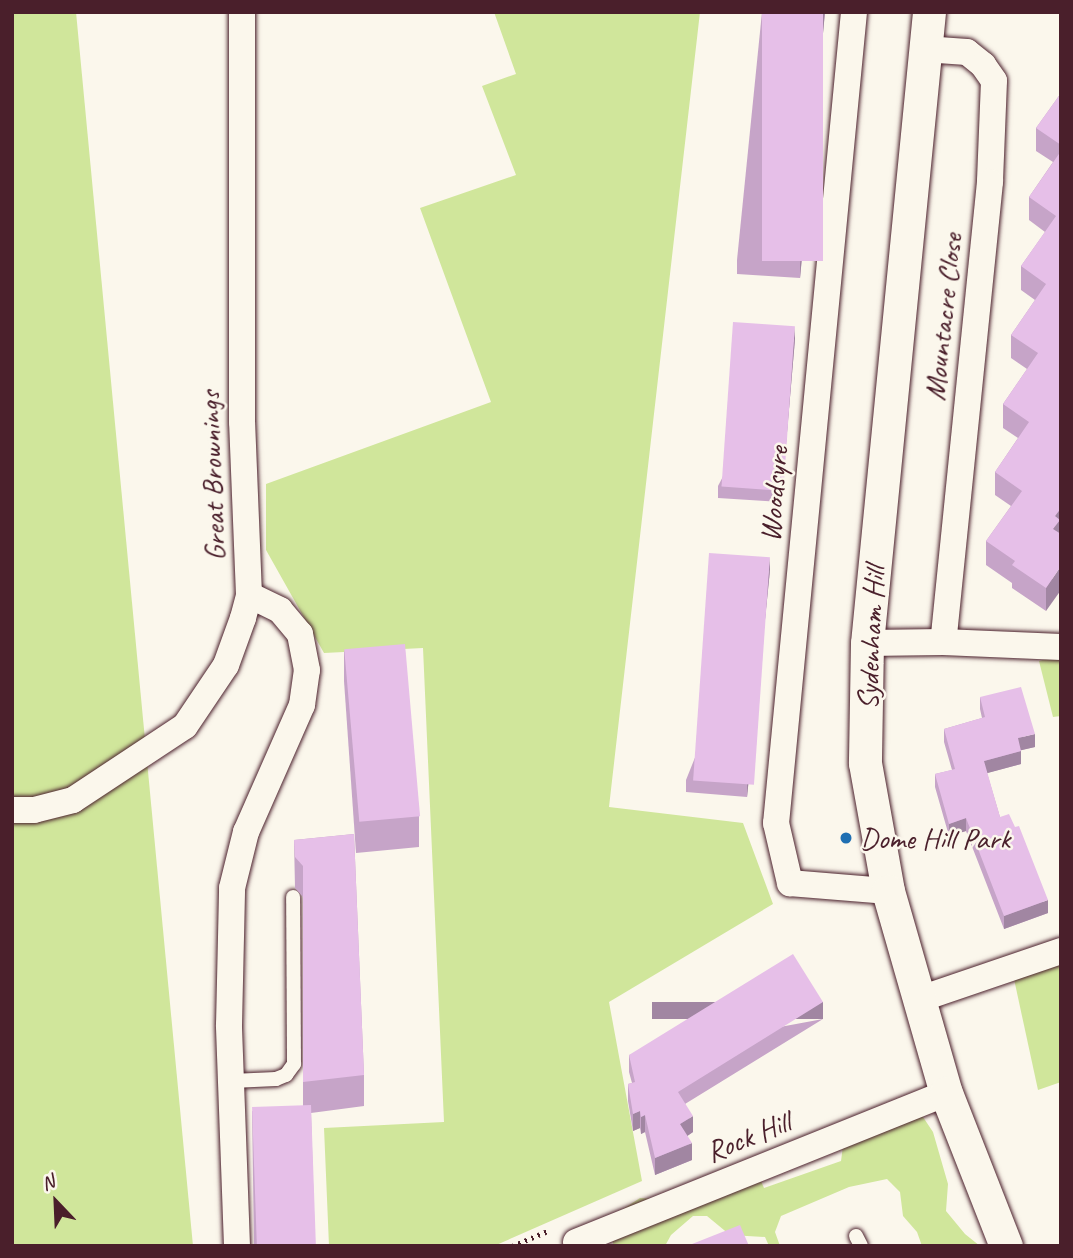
<!DOCTYPE html>
<html>
<head>
<meta charset="utf-8">
<style>
  body { margin:0 }
  #map { position:relative; width:1073px; height:1258px; overflow:hidden; background:#fbf7ec; font-family:Caveat,sans-serif }
  div>[style] { position:absolute }
  .green>* { inset:0; background:#d0e69b }
  .path>* { height:4.5px; margin-top:-2.25px; transform-origin:0; background:repeating-linear-gradient(90deg,#4a1f2b 0 2px,transparent 0 7px) }
  .roads { filter:drop-shadow(0 0 2px #4a1f2b) drop-shadow(0 0 2px #4a1f2b) }
  .service>* { height:14px; margin:-7px; padding:0 7px; transform-origin:7px; border-radius:7px; background:#fbf7ec }
  .minor>* { height:26px; margin:-13px; padding:0 13px; transform-origin:13px; border-radius:13px; background:#fbf7ec }
  .tertiary>* { height:33px; margin:-16.5px; padding:0 16.5px; transform-origin:16.5px; border-radius:16.5px; background:#fbf7ec }
  .wall>* { inset:0; background:#c6a4c8 }
  .shaded-wall>* { inset:0; background:#a186a2; transform-origin:0 0 }
  .building>* { inset:0; background:#e6bfe8; transform-origin:0 0 }
  .dots>* { width:19px; height:19px; translate:-50% -50%; box-sizing:border-box; border:4px solid #fbf7ec; border-radius:50% }
  span { translate:-50% -50%; white-space:nowrap; text-align:center; line-height:1.15; -webkit-text-stroke:5px #fbf7ec; paint-order:stroke }
  .street-label { font-size:30px; color:#4a1f2b }
  .poi-label { font-size:30px; color:#4a1f2b }
  .left { translate:0 -50%; text-align:left }
  .frame { position:absolute; inset:0; border:14px solid #4a1f2b; pointer-events:none }
  .north { position:absolute; left:21px; top:1167px; width:70px; height:70px; -webkit-text-stroke:5px #fbf7ec; paint-order:stroke; rotate:337deg; font-size:19px; font-weight:700; line-height:28px; text-align:center; color:#4a1f2b }
  .north::after { content:''; display:block; margin:auto; width:24px; height:32px; background:#4a1f2b; clip-path:polygon(50% 0,100% 100%,50% 72%,0 100%) }
</style>
</head>
<body>
<div id="map">
  <div class="green">
    <i style="clip-path:polygon(12px 12px,76px 12px,193px 1246px,12px 1246px)"></i>
    <i style="clip-path:polygon(494px 12px,700px 12px,609px 807px,743px 823px,773px 904px,609px 1002px,642px 1181px,494px 1246px,329px 1246px,324px 1128px,444px 1122px,423px 648px,324px 653px,266px 550px,266px 484px,491px 402px,420px 208px,516px 175px,482px 86px,516px 74px)"></i>
    <i style="clip-path:polygon(1061px 655px,1061px 716px,1053px 717px,1039px 661px)"></i>
    <i style="clip-path:polygon(1061px 957px,1061px 1082px,1038px 1090px,1014px 979px)"></i>
    <i style="clip-path:polygon(921px 1114px,933px 1132px,948px 1184px,946px 1211px,965px 1234px,980px 1246px,922px 1246px,917px 1232px,903px 1216px,900px 1192px,887px 1179px,849px 1187px,781px 1216px,775px 1232px,780px 1246px,769px 1246px,765px 1237px,730px 1235px,707px 1216px,693px 1216px,671px 1235px,665px 1246px,614px 1246px,606px 1220px,640px 1198px,668px 1200px,758px 1174px,764px 1188px,841px 1161px,843px 1146px)"></i>
  </div>
  <div class="path">
    <i style="left:512px;top:1246px;width:41px;rotate:-22.8deg"></i>
  </div>
  <div class="roads">
    <div class="service">
      <i style="left:232px;top:1081px;width:44px;rotate:-2.6deg"></i>
      <i style="left:276px;top:1079px;width:11px;rotate:-22deg"></i>
      <i style="left:286px;top:1075px;width:14px;rotate:-54deg"></i>
      <i style="left:294px;top:1064px;width:167px;rotate:-90.3deg"></i>
      <i style="left:856px;top:1236px;width:11px;rotate:63deg"></i>
    </div>
    <div class="minor">
      <i style="left:854px;top:12px;width:815px;rotate:95.49deg"></i>
      <i style="left:776px;top:823px;width:62px;rotate:76.9deg"></i>
      <i style="left:790px;top:883px;width:98px;rotate:4.7deg"></i>
      <i style="left:924px;top:49px;width:43px;rotate:4deg"></i>
      <i style="left:967px;top:52px;width:21px;rotate:39deg"></i>
      <i style="left:983px;top:65px;width:19px;rotate:55deg"></i>
      <i style="left:994px;top:81px;width:101px;rotate:92.3deg"></i>
      <i style="left:990px;top:182px;width:462px;rotate:95.8deg"></i>
      <i style="left:867px;top:643px;width:76px;rotate:-0.8deg"></i>
      <i style="left:943px;top:642px;width:118px;rotate:2.4deg"></i>
      <i style="left:12px;top:810px;width:22px"></i>
      <i style="left:34px;top:810px;width:40px;rotate:-14.4deg"></i>
      <i style="left:73px;top:800px;width:134px;rotate:-33.5deg"></i>
      <i style="left:185px;top:726px;width:73px;rotate:-56.1deg"></i>
      <i style="left:226px;top:665px;width:50px;rotate:-70.1deg"></i>
      <i style="left:243px;top:618px;width:24px;rotate:-75deg"></i>
      <i style="left:249px;top:595px;width:173px;rotate:-92.3deg"></i>
      <i style="left:242px;top:422px;width:410px;rotate:-90deg"></i>
      <i style="left:920px;top:999px;width:149px;rotate:-18.8deg"></i>
      <i style="left:576px;top:1242px;width:399px;rotate:-21.9deg"></i>
      <i style="left:237px;top:1246px;width:221px;rotate:-92.1deg"></i>
      <i style="left:229px;top:1025px;width:137px;rotate:-88.7deg"></i>
      <i style="left:232px;top:888px;width:58px;rotate:-76deg"></i>
      <i style="left:246px;top:832px;width:139px;rotate:-66.2deg"></i>
      <i style="left:302px;top:705px;width:35px;rotate:-82deg"></i>
      <i style="left:307px;top:670px;width:37px;rotate:-101deg"></i>
      <i style="left:300px;top:634px;width:31px;rotate:-130deg"></i>
      <i style="left:280px;top:610px;width:34px;rotate:-154deg"></i>
    </div>
    <div class="tertiary">
      <i style="left:929px;top:12px;width:634px;rotate:95.61deg"></i>
      <i style="left:867px;top:643px;width:120px;rotate:91deg"></i>
      <i style="left:865px;top:763px;width:130px;rotate:79.8deg"></i>
      <i style="left:888px;top:891px;width:210px;rotate:74deg"></i>
      <i style="left:946px;top:1093px;width:164px;rotate:68.6deg"></i>
    </div>
  </div>
  <div class="wall">
    <i style="clip-path:polygon(762px 12px,825px 12px,800px 278px,737px 274px,737px 260px)"></i>
    <i style="clip-path:polygon(1061px 93px,1061px 532px,1046px 611px,1012px 588px,1012px 583px,986px 565px,986px 541px,1011px 506px,995px 495px,995px 472px,1018px 438px,1003px 428px,1003px 404px,1027px 369px,1011px 358px,1011px 335px,1035px 300px,1021px 290px,1021px 266px,1045px 232px,1029px 220px,1029px 197px,1053px 162px,1036px 151px,1036px 128px)"></i>
    <i style="clip-path:polygon(795px 339px,781px 502px,718px 498px,718px 486px)"></i>
    <i style="clip-path:polygon(770px 570px,747px 797px,686px 792px,686px 780px)"></i>
    <i style="clip-path:polygon(344px 650px,419px 816px,419px 847px,356px 853px,344px 681px)"></i>
    <i style="clip-path:polygon(980px 697px,1035px 747px,1021px 750px,1021px 764px,987px 773px,1000px 817px,1048px 913px,1004px 929px,966px 831px,949px 836px,935px 787px,935px 774px,952px 770px,944px 742px,944px 729px,982px 718px,980px 709px)"></i>
    <i style="clip-path:polygon(354px 834px,364px 1075px,364px 1106px,311px 1113px,315px 1246px,254px 1246px,252px 1111px,303px 1106px,303px 897px,295px 888px,294px 840px)"></i>
    <i style="clip-path:polygon(823px 1019px,685px 1104px,693px 1132px,687px 1136px,692px 1160px,655px 1175px,645px 1132px,641px 1134px,640px 1128px,633px 1131px,628px 1101px,628px 1084px,632px 1083px,629px 1072px,629px 1055px)"></i>
  </div>
  <div class="shaded-wall">
    <i style="clip-path:polygon(823px 12px,825px 12px,800px 278px,800px 264px)"></i>
    <i style="clip-path:polygon(795px 326px,795px 339px,781px 502px,781px 489px)"></i>
    <i style="clip-path:polygon(1061px 508px,1061px 532px,1060px 543px,1053px 529px,1055px 516px)"></i>
    <i style="clip-path:polygon(770px 557px,770px 570px,747px 797px,747px 785px)"></i>
    <i style="clip-path:polygon(1061px 566px,1061px 590px,1046px 611px,1046px 588px)"></i>
    <i style="clip-path:polygon(1035px 734px,1035px 747px,1018px 751px,1018px 738px)"></i>
    <i style="clip-path:polygon(1021px 751px,1021px 764px,984px 774px,984px 761px)"></i>
    <i style="clip-path:polygon(966px 818px,966px 831px,949px 836px,949px 824px)"></i>
    <i style="clip-path:polygon(1048px 900px,1048px 913px,1004px 929px,1004px 916px)"></i>
    <i style="left:823px;top:1002px;width:17px;height:171px;rotate:90deg"></i>
    <i style="clip-path:polygon(640px 1111px,640px 1128px,633px 1131px,633px 1114px)"></i>
    <i style="clip-path:polygon(645px 1115px,645px 1132px,641px 1134px,641px 1117px)"></i>
    <i style="clip-path:polygon(693px 1116px,693px 1132px,680px 1141px,680px 1124px)"></i>
    <i style="clip-path:polygon(692px 1143px,692px 1160px,655px 1175px,655px 1158px)"></i>
  </div>
  <div class="building">
    <i style="left:762px;top:12px;width:61px;height:249px"></i>
    <i style="clip-path:polygon(1061px 93px,1061px 145px,1036px 128px)"></i>
    <i style="clip-path:polygon(1061px 151px,1061px 508px,1055px 516px,1060px 520px,1053px 529px,1061px 534px,1061px 566px,1046px 588px,1012px 565px,1015px 561px,986px 541px,1022px 491px,995px 472px,1029px 422px,1003px 404px,1038px 353px,1011px 335px,1046px 284px,1021px 266px,1056px 216px,1029px 197px)"></i>
    <i style="left:733px;top:322px;width:62px;height:165px;rotate:4deg"></i>
    <i style="left:709px;top:553px;width:61px;height:228px;rotate:4deg"></i>
    <i style="left:405px;top:644px;width:173px;height:61px;rotate:85deg"></i>
    <i style="clip-path:polygon(1021px 687px,1035px 734px,1018px 738px,1021px 751px,984px 761px,1000px 817px,1009px 814px,1015px 827px,1019px 826px,1048px 900px,1004px 916px,966px 818px,949px 824px,935px 774px,955px 769px,944px 729px,985px 717px,980px 697px)"></i>
    <i style="clip-path:polygon(354px 834px,364px 1075px,303px 1082px,303px 866px,295px 857px,294px 840px)"></i>
    <i style="clip-path:polygon(793px 954px,823px 1002px,678px 1092px,693px 1116px,680px 1124px,692px 1143px,655px 1158px,645px 1115px,641px 1117px,640px 1111px,633px 1114px,628px 1084px,635px 1082px,629px 1055px)"></i>
    <i style="left:311px;top:1105px;width:141px;height:59px;rotate:88deg"></i>
    <i style="clip-path:polygon(740px 1225px,749px 1246px,687px 1246px)"></i>
  </div>
  <div class="dots">
    <i style="left:846px;top:838px;background:#1f6fb2"></i>
  </div>
  <div class="street-label">
    <span style="left:943px;top:317px;rotate:-84deg">Mountacre Close</span>
    <span style="left:212px;top:476px;rotate:-92deg">Great Brownings</span>
    <span style="left:774px;top:494px;rotate:-85deg">Woodsyre</span>
    <span style="left:871px;top:638px;rotate:-87deg">Sydenham Hill</span>
    <span style="left:748px;top:1137px;rotate:-22deg">Rock Hill</span>
  </div>
  <div class="poi-label">
    <span class="left" style="left:860px;top:838px">Dome Hill Park</span>
  </div>
  <div class="frame"></div>
  <div class="north">N</div>
</div>
</body>
</html>
